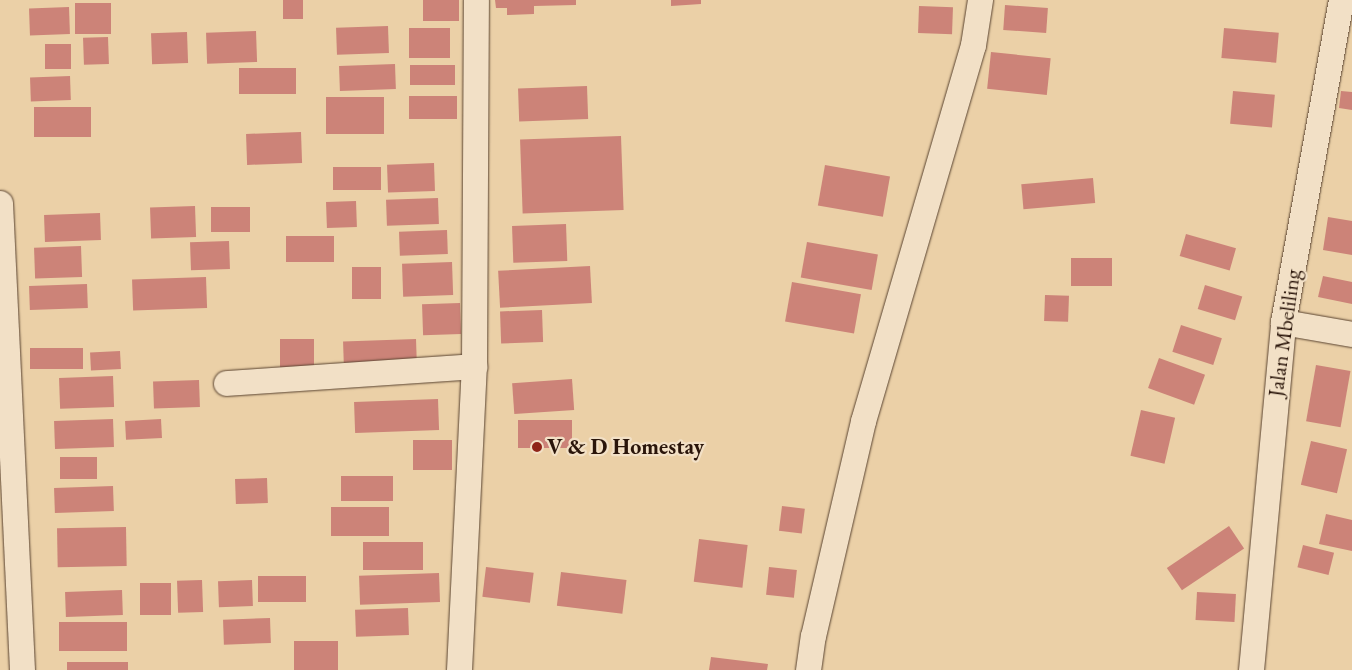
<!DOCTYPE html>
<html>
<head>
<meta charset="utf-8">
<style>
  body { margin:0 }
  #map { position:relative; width:1352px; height:670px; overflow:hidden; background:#ebd0a7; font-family:"EB Garamond",serif }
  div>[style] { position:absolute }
  .building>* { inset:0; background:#cc8378; transform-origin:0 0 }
  .roads { filter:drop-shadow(0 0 1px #5a4431) drop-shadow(0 0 1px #5a4431) }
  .minor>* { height:25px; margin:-12.5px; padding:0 12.5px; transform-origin:12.5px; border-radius:12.5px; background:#f2e0c6 }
  .dots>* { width:14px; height:14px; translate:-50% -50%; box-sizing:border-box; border:2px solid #f2e0c6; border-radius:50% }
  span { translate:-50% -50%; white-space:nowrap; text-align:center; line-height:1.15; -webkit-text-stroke:4.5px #f2e0c6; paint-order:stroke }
  .street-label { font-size:22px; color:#2a150a }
  .poi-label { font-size:22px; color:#2a150a; font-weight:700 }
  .left { translate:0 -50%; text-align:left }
</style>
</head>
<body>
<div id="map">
  <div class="building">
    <i style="left:283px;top:0;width:20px;height:19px"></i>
    <i style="left:423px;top:0;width:36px;height:21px"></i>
    <i style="clip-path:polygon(495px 0,576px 0,576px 5px,534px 6px,534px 14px,507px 15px,507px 8px,496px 8px)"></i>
    <i style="clip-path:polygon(671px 0,701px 0,701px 4px,671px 6px)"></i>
    <i style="left:75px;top:3px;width:36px;height:31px"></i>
    <i style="left:1005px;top:5px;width:43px;height:25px;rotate:4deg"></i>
    <i style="left:919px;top:6px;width:34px;height:27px;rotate:2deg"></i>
    <i style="left:69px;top:7px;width:27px;height:40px;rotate:88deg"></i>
    <i style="left:388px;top:26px;width:27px;height:52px;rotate:88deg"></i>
    <i style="left:409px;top:28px;width:41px;height:30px"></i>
    <i style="left:1224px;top:28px;width:55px;height:30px;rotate:5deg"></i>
    <i style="left:256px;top:31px;width:31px;height:50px;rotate:88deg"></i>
    <i style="left:187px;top:32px;width:31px;height:36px;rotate:88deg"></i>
    <i style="left:108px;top:37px;width:27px;height:25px;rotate:88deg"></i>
    <i style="left:71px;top:44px;width:25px;height:26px;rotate:90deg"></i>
    <i style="left:991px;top:52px;width:60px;height:37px;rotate:6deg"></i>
    <i style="left:395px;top:64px;width:25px;height:56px;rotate:88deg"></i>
    <i style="left:455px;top:65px;width:20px;height:45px;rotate:90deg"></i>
    <i style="left:296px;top:68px;width:26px;height:57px;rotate:90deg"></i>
    <i style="left:70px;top:76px;width:24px;height:40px;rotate:88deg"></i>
    <i style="left:587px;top:86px;width:33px;height:69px;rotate:88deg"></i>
    <i style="left:1233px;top:91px;width:42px;height:33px;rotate:5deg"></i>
    <i style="clip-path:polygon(1341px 91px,1352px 92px,1352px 110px,1339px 108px)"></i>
    <i style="left:457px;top:96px;width:23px;height:48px;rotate:90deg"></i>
    <i style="left:384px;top:97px;width:37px;height:58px;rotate:90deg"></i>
    <i style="left:91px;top:107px;width:30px;height:57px;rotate:90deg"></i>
    <i style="left:301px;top:132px;width:31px;height:55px;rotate:88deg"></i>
    <i style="left:621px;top:136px;width:74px;height:101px;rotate:88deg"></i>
    <i style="left:434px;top:163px;width:28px;height:47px;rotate:88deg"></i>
    <i style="left:825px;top:165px;width:66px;height:41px;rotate:10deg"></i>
    <i style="left:381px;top:167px;width:23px;height:48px;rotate:90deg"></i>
    <i style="left:1093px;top:178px;width:25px;height:72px;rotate:85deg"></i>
    <i style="left:438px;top:198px;width:26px;height:52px;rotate:88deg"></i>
    <i style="left:356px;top:201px;width:26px;height:30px;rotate:88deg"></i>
    <i style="left:195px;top:206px;width:31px;height:45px;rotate:88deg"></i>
    <i style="left:250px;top:207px;width:25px;height:39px;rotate:90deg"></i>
    <i style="left:100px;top:213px;width:27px;height:56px;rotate:88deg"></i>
    <i style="clip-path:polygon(1328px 217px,1352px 221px,1352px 255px,1323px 250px)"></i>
    <i style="left:566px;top:224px;width:37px;height:54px;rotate:88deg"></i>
    <i style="left:447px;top:230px;width:24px;height:48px;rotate:88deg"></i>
    <i style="left:1186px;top:234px;width:52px;height:23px;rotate:16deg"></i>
    <i style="left:334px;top:236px;width:26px;height:48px;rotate:90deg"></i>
    <i style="left:229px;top:241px;width:28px;height:39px;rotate:88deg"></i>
    <i style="left:807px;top:242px;width:72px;height:36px;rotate:10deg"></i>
    <i style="left:81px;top:246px;width:31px;height:47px;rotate:88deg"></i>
    <i style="left:1071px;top:258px;width:41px;height:28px"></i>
    <i style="left:452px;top:262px;width:33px;height:50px;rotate:88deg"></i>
    <i style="left:590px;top:266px;width:37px;height:92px;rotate:87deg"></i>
    <i style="left:352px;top:267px;width:29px;height:32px"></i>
    <i style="clip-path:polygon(1323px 276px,1352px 282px,1352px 304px,1318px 297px)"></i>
    <i style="left:206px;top:277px;width:31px;height:74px;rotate:88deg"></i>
    <i style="left:792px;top:282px;width:70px;height:40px;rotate:10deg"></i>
    <i style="left:87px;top:284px;width:24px;height:58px;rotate:88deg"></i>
    <i style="left:1205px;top:285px;width:39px;height:25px;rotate:17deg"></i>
    <i style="left:1045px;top:295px;width:24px;height:26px;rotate:2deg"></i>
    <i style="left:460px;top:303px;width:31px;height:38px;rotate:88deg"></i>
    <i style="left:542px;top:310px;width:32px;height:42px;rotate:88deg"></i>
    <i style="left:1181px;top:325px;width:43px;height:28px;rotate:18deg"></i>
    <i style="left:280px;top:339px;width:34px;height:30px"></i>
    <i style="left:416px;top:339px;width:25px;height:73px;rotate:88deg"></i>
    <i style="left:83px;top:348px;width:21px;height:53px;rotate:90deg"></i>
    <i style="left:120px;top:351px;width:18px;height:30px;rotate:87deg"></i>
    <i style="left:1159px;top:358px;width:49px;height:32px;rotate:20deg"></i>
    <i style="left:1316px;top:365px;width:35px;height:57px;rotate:10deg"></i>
    <i style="left:113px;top:376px;width:31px;height:54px;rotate:88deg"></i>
    <i style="left:572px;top:379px;width:31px;height:60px;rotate:86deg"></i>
    <i style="left:199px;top:380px;width:27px;height:46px;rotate:88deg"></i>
    <i style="left:438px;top:399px;width:31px;height:84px;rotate:88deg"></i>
    <i style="left:1141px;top:410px;width:35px;height:47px;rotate:13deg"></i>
    <i style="left:113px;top:419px;width:28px;height:59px;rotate:88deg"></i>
    <i style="left:161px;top:419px;width:19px;height:36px;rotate:87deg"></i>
    <i style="left:518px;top:420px;width:54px;height:28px"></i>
    <i style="left:413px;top:440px;width:39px;height:30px"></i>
    <i style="left:1311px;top:441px;width:37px;height:45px;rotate:13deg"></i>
    <i style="left:60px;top:457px;width:37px;height:22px"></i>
    <i style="left:393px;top:476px;width:25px;height:52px;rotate:90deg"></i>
    <i style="left:267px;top:478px;width:25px;height:32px;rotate:88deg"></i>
    <i style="left:113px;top:486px;width:25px;height:59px;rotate:88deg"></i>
    <i style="left:782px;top:506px;width:23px;height:25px;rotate:7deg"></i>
    <i style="left:389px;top:507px;width:29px;height:58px;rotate:90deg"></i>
    <i style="clip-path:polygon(1326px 514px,1352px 520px,1352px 551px,1319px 544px)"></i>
    <i style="left:1229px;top:526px;width:27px;height:75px;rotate:56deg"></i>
    <i style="left:126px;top:527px;width:39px;height:69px;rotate:89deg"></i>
    <i style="left:699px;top:539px;width:49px;height:43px;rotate:7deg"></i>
    <i style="left:423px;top:542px;width:28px;height:60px;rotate:90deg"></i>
    <i style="left:1303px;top:545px;width:32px;height:23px;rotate:14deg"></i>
    <i style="left:486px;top:567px;width:48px;height:30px;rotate:7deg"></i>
    <i style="left:769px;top:567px;width:28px;height:28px;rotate:6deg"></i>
    <i style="left:561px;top:572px;width:66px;height:34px;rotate:7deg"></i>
    <i style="left:439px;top:573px;width:29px;height:80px;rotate:88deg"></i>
    <i style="left:306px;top:576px;width:26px;height:48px;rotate:90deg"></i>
    <i style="left:202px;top:580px;width:32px;height:25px;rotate:88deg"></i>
    <i style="left:252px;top:580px;width:26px;height:34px;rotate:88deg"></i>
    <i style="left:140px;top:583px;width:31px;height:32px"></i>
    <i style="left:122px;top:590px;width:25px;height:57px;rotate:88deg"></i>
    <i style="left:1197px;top:592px;width:39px;height:28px;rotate:3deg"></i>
    <i style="left:408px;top:608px;width:27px;height:53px;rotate:88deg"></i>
    <i style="left:270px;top:618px;width:25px;height:47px;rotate:88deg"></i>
    <i style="left:127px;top:622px;width:29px;height:68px;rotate:90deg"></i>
    <i style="left:338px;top:641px;width:29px;height:44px;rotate:90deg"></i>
    <i style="clip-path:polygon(711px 657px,768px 664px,767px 670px,709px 670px)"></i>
    <i style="left:128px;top:662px;width:8px;height:61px;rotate:90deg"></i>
  </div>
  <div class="roads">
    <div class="minor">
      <i style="left:0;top:203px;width:468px;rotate:87.3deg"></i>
      <i style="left:1283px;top:322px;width:70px;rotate:9.9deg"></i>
      <i style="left:226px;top:383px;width:249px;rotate:-3.9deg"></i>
      <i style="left:459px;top:670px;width:304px;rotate:-87.2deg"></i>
      <i style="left:474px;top:366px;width:366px;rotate:-89.7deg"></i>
      <i style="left:808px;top:670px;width:34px;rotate:-82deg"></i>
      <i style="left:813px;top:636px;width:221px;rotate:-76.9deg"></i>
      <i style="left:863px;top:421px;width:392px;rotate:-73.7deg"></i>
      <i style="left:973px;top:45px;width:46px;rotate:-81.2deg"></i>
      <i style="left:1251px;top:670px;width:349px;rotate:-84.7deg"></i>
      <i style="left:1283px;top:322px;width:327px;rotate:-79.8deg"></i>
    </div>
  </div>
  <div class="dots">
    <i style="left:537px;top:447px;background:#8f2418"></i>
  </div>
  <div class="street-label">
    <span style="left:1284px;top:333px;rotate:-82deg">Jalan Mbeliling</span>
  </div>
  <div class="poi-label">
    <span class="left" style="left:547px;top:447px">V &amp; D Homestay</span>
  </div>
</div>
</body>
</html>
